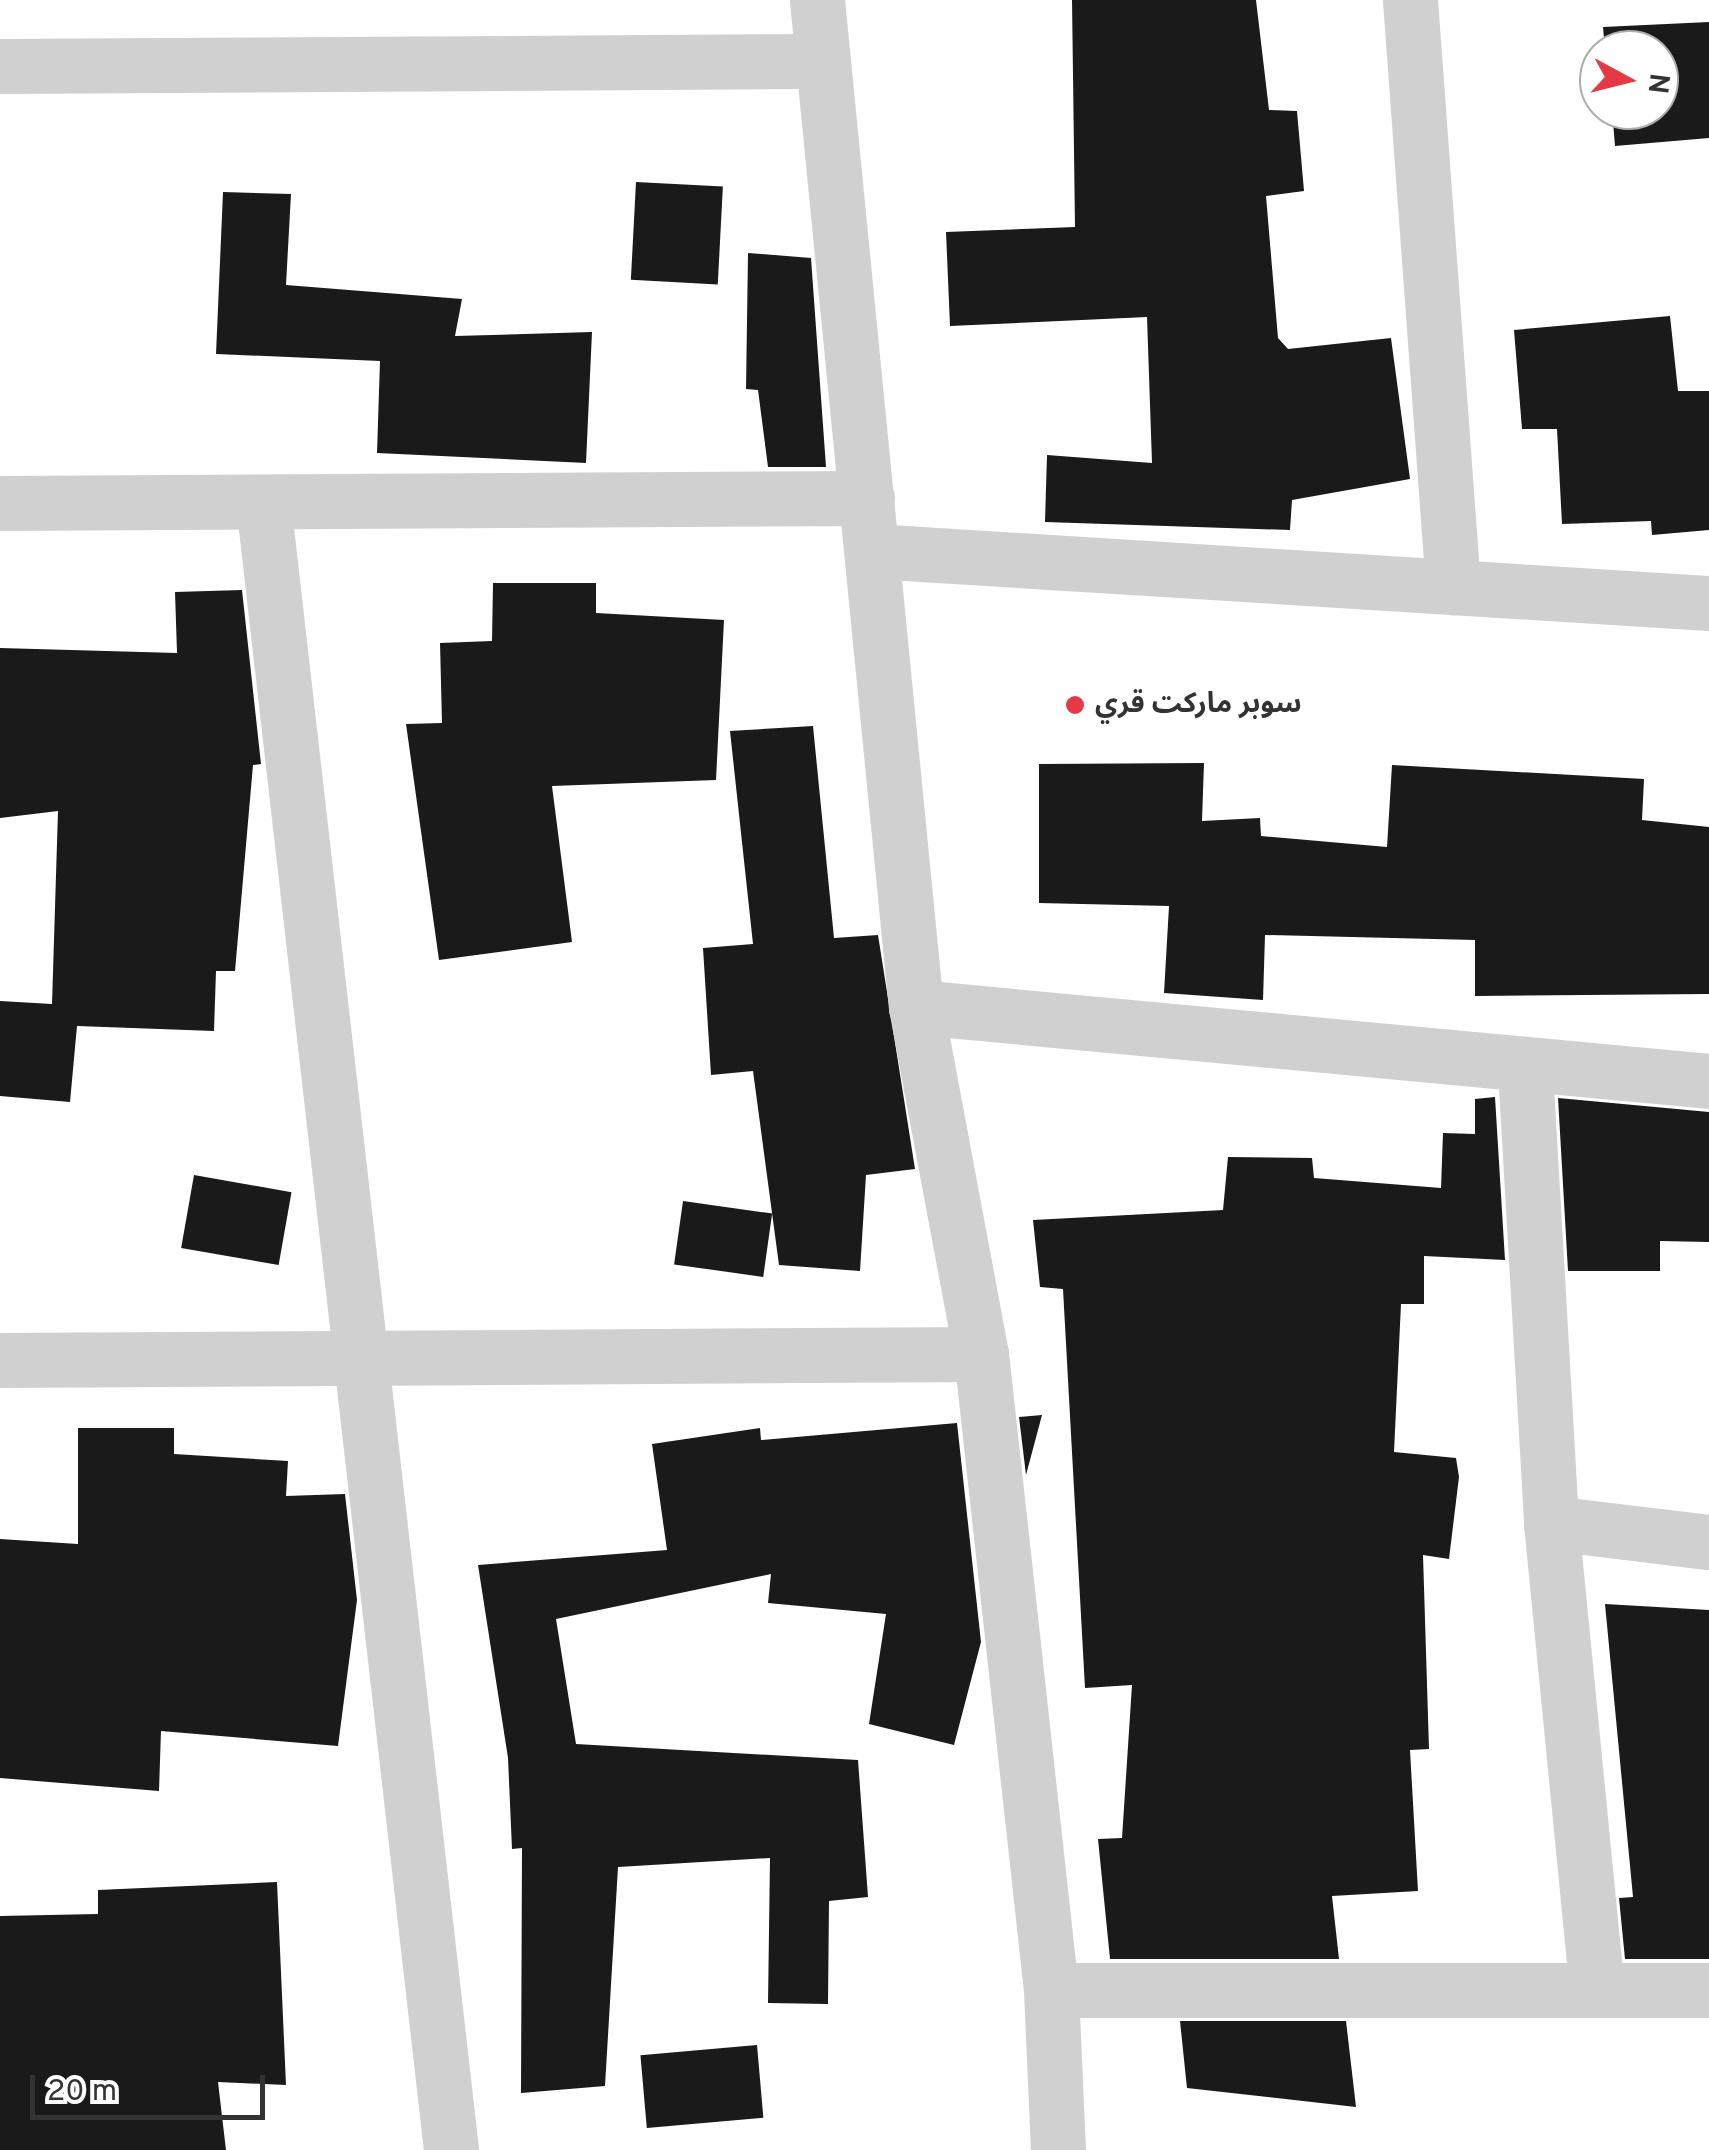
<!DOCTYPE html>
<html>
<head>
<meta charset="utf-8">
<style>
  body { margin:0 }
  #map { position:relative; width:1709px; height:2150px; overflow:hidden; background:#fff; font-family:Overpass,"Noto Sans Arabic",sans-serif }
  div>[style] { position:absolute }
  .building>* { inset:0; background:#1a1a1a; transform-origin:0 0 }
  .street>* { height:55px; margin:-27.5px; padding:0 27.5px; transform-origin:27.5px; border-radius:27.5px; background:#d0d0d0 }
  .dots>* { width:28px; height:28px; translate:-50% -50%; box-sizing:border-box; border:5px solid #fff; border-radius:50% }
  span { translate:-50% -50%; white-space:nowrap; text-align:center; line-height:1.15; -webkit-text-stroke:10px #fff; paint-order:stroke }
  .poi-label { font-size:28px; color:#333; font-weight:700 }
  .left { translate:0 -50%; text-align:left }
  .north { position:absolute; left:1579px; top:30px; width:100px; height:100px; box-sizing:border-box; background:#fff; border:2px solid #adadad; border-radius:50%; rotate:97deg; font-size:28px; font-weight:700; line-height:40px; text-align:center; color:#333 }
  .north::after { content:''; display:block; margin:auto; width:35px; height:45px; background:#e63946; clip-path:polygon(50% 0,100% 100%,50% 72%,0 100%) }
  .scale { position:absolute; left:30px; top:2075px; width:235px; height:45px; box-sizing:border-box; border:5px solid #333; border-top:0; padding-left:12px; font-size:30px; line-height:35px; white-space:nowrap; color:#333; -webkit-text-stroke:8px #fff; paint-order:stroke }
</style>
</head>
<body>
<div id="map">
  <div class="building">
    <i style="clip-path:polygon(1072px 0,1256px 0,1269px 110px,1297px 111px,1304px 191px,1266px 196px,1278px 338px,1288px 349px,1391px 338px,1410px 479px,1292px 500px,1290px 530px,1045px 522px,1047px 455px,1152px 463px,1147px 317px,950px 326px,946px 232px,1075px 227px)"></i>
    <i style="clip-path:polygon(1709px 22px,1709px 138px,1615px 146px,1612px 110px,1659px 110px,1659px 50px,1605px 50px,1603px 27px)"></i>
    <i style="left:636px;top:182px;width:87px;height:98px;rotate:3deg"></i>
    <i style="clip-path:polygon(223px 192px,291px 194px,286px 285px,462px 299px,455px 336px,592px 332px,586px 463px,377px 453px,380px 361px,216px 354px)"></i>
    <i style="clip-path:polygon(748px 253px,811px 258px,826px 467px,768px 467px,758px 390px,746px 389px)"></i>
    <i style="clip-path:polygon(1670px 316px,1678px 391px,1709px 391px,1709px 530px,1652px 535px,1651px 521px,1562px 524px,1557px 429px,1522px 429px,1514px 330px)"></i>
    <i style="clip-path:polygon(493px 583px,596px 583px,596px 613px,724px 620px,716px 780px,552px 786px,572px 942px,439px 960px,406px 724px,442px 723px,440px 643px,492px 641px)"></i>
    <i style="clip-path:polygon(242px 590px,261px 764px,253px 765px,235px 971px,216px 971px,214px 1031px,77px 1026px,70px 1102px,0 1096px,0 1001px,52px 1004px,58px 811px,0 818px,0 648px,177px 653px,175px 592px)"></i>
    <i style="clip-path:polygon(813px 726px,834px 938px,878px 935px,915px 1169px,866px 1175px,860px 1271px,779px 1265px,753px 1071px,711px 1075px,703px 948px,753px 944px,730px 731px)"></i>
    <i style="clip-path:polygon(1204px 763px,1202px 821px,1260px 818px,1261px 836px,1387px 847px,1392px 765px,1644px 779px,1642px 820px,1709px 827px,1709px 994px,1475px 996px,1475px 940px,1265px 935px,1263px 1000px,1164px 993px,1169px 906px,1039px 903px,1039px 764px)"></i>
    <i style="clip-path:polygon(1495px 1097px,1505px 1260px,1424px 1256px,1424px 1304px,1401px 1304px,1394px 1452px,1456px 1458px,1459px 1477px,1449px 1559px,1423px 1555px,1429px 1749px,1410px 1750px,1418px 1891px,1332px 1896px,1339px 1959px,1110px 1959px,1098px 1839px,1122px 1838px,1132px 1685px,1085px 1688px,1063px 1289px,1040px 1287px,1033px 1220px,1223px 1210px,1228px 1157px,1312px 1158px,1314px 1178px,1441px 1188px,1443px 1133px,1475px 1134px,1475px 1099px)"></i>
    <i style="clip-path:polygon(1558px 1098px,1709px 1112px,1709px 1242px,1660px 1241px,1660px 1271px,1568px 1271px)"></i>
    <i style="left:194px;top:1175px;width:99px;height:74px;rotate:10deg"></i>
    <i style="left:683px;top:1201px;width:90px;height:64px;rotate:8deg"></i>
    <i style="clip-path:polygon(1042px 1415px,1026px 1475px,1019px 1417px)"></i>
    <i style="clip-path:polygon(957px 1423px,981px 1642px,954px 1745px,869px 1724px,886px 1614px,768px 1603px,771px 1574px,556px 1619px,576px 1744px,858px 1760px,868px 1897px,829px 1901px,828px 2004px,768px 2003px,770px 1858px,618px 1867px,605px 2086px,521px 2093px,522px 1848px,512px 1849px,508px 1758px,478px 1565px,667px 1550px,652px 1444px,760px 1428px,761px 1440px)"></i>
    <i style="clip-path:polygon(78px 1428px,174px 1428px,174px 1454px,288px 1461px,286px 1496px,345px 1494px,357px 1600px,338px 1746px,161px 1731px,159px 1791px,0 1778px,0 1539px,78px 1544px)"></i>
    <i style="clip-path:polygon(1605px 1604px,1709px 1610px,1709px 1959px,1625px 1959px,1619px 1898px,1633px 1897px)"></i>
    <i style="clip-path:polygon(277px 1882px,286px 2085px,218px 2082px,226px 2150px,0 2150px,0 1916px,98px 1914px,98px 1890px)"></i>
    <i style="clip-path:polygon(1180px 2021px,1346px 2021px,1356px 2107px,1187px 2088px)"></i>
    <i style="left:757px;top:2045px;width:73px;height:117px;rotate:85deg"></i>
  </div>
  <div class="street">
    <i style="left:817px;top:0;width:1012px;rotate:84.39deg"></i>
    <i style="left:916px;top:1007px;width:353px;rotate:79.4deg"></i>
    <i style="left:981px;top:1354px;width:640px;rotate:83.72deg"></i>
    <i style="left:1051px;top:1990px;width:160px;rotate:87.5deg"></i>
    <i style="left:1410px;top:0;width:589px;rotate:85.81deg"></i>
    <i style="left:0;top:66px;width:823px;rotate:-0.35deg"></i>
    <i style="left:263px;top:502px;width:1659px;rotate:83.49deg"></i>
    <i style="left:0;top:503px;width:867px;rotate:-0.33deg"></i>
    <i style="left:873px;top:551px;width:838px;rotate:3.56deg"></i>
    <i style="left:916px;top:1007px;width:796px;rotate:5.33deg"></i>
    <i style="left:1525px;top:1069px;width:455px;rotate:86.7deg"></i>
    <i style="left:1551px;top:1523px;width:465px;rotate:84.4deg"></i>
    <i style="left:0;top:1360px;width:981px;rotate:-0.35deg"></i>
    <i style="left:1551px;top:1523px;width:159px;rotate:6.9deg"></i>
    <i style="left:1051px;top:1990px;width:658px"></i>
  </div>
  <div class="dots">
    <i style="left:1075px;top:705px;background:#e63946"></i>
  </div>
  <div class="poi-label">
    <span class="left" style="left:1095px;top:705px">سوبر ماركت قري</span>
  </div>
  <div class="north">N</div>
  <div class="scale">20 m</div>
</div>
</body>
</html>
